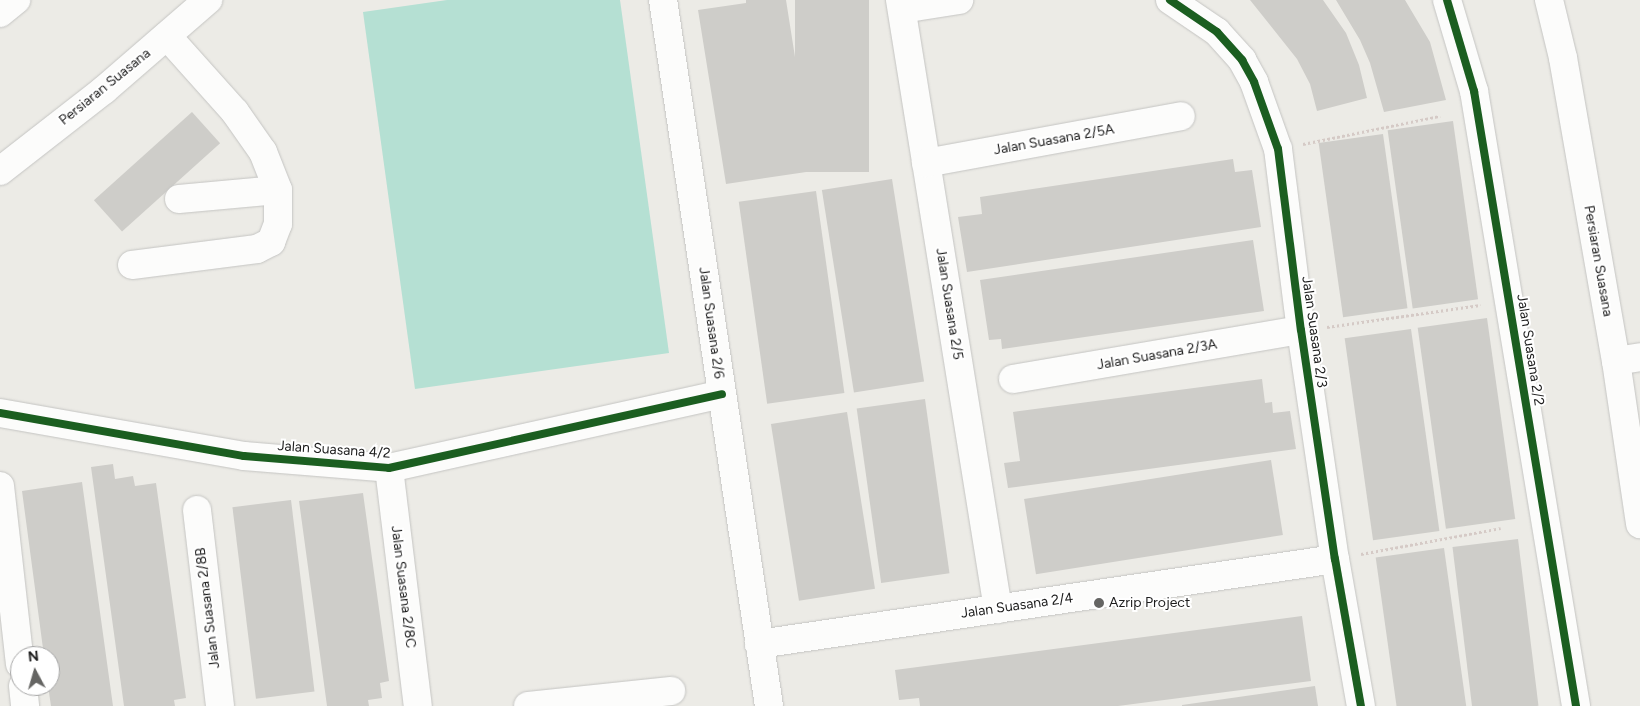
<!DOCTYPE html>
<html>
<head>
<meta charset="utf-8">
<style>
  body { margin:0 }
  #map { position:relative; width:1640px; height:706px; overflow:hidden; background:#ecebe6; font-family:Figtree,sans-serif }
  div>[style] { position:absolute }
  .pitch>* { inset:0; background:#b5e0d3 }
  .building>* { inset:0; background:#cecdc9; transform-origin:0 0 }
  .path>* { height:3px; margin-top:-1.5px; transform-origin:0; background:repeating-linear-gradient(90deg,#d5cac6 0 2.5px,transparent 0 5px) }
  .roads { filter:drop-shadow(0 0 1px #c4c4c2) drop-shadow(0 0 1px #c4c4c2) }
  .minor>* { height:28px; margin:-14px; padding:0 14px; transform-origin:14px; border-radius:14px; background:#fcfcfb }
  .cycleway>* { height:8px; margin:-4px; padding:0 4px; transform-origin:4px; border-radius:4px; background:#1b5e20 }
  .dots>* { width:14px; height:14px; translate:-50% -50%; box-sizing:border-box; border:2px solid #fff; border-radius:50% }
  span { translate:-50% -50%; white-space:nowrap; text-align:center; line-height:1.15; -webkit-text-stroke:4px #fff; paint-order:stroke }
  .street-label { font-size:14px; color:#1d1d1d }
  .poi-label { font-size:14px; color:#1d1d1d }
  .left { translate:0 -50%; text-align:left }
  .north { position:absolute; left:10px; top:646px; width:50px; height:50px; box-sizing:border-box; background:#fff; border:1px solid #a5a5a5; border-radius:50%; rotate:354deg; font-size:14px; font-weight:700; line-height:20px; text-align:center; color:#1d1d1d }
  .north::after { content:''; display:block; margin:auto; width:18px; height:22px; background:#656563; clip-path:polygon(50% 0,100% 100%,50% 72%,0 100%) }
</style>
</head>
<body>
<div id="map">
  <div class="pitch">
    <i style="clip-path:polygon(447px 0,620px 0,669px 353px,415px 389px,363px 12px)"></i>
  </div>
  <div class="building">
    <i style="clip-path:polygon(746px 0,786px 0,813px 171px,726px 184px,698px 10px,746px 3px)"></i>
    <i style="left:795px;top:0;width:74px;height:172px"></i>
    <i style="clip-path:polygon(1250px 0,1323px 0,1346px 33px,1359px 65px,1367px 98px,1317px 111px,1310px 84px,1297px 59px)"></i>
    <i style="clip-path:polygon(1336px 0,1405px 0,1430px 42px,1446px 100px,1384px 112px,1370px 63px,1360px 40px)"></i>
    <i style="left:192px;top:112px;width:42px;height:132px;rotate:48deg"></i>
    <i style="left:1453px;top:121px;width:180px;height:66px;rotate:82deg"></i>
    <i style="left:1383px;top:134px;width:176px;height:65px;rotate:82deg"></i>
    <i style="clip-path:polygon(1233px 159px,1235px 172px,1252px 170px,1261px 227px,967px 272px,958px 217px,982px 214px,980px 197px)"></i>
    <i style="left:892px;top:179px;width:205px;height:71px;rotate:81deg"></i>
    <i style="left:816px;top:191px;width:204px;height:78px;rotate:82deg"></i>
    <i style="clip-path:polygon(1253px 240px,1264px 311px,1002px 349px,1001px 339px,989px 340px,980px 280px)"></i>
    <i style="left:1487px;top:318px;width:203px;height:70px;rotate:82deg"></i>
    <i style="left:1411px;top:329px;width:204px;height:67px;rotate:82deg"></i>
    <i style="clip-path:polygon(1262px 379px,1265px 403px,1272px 402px,1273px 413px,1290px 411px,1296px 449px,1008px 488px,1004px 463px,1020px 461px,1013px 412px)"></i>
    <i style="left:925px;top:399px;width:176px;height:69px;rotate:82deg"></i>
    <i style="left:847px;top:412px;width:179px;height:77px;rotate:81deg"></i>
    <i style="left:1271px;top:460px;width:76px;height:250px;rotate:81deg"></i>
    <i style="clip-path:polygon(113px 464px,115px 479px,133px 476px,135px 486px,156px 483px,186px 698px,174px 700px,175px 706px,124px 706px,91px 467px)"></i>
    <i style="clip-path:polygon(82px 482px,113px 706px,51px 706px,48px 686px,50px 686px,50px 656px,44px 656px,22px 491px)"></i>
    <i style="clip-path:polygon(363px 493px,389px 681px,380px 683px,382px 698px,368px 700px,369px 706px,327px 706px,299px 501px)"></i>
    <i style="left:291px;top:500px;width:193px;height:59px;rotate:83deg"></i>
    <i style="left:1518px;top:539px;width:168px;height:66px;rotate:83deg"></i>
    <i style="left:1444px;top:548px;width:160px;height:69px;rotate:82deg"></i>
    <i style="clip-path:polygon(1302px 616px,1311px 681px,1118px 706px,920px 706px,919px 698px,899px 700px,895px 670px)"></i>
    <i style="clip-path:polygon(1315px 686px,1318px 706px,1182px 706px,1182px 705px)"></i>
  </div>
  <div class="path">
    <i style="left:1303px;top:144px;width:140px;rotate:-11.6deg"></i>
    <i style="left:1327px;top:327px;width:155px;rotate:-8.2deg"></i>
    <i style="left:1361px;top:554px;width:142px;rotate:-10.5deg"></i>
  </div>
  <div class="roads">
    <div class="minor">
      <i style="left:663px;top:0;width:714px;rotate:81.46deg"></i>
      <i style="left:900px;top:0;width:617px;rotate:80.86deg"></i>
      <i style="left:1170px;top:0;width:57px;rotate:34.2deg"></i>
      <i style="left:1217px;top:32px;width:38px;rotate:48deg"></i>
      <i style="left:1242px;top:60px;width:25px;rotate:61deg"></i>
      <i style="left:1254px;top:82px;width:71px;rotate:70.3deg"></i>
      <i style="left:1278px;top:149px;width:182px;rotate:82.8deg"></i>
      <i style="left:1301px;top:330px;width:232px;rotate:81.6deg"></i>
      <i style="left:1335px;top:559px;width:149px;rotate:80deg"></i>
      <i style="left:1447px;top:0;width:95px;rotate:73.5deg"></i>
      <i style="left:1474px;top:91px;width:623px;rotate:80.58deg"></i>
      <i style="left:1549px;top:0;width:60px;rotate:76.4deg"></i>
      <i style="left:1563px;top:58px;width:308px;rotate:80.1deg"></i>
      <i style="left:1616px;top:361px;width:165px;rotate:81.6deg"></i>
      <i style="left:902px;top:9px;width:58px;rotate:-9deg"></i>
      <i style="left:0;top:13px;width:21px;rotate:-39deg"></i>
      <i style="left:926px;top:163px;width:259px;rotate:-10.4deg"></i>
      <i style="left:0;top:171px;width:132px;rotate:-37.9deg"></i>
      <i style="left:104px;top:90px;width:138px;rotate:-40.9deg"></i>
      <i style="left:179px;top:199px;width:99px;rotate:-5.2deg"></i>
      <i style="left:132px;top:265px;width:126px;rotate:-7.3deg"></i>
      <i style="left:257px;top:249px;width:16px;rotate:-27deg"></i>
      <i style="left:271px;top:242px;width:19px;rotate:-69deg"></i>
      <i style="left:278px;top:224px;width:34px;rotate:-90deg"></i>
      <i style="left:278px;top:190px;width:41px;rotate:-111.5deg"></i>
      <i style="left:263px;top:152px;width:49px;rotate:-125deg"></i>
      <i style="left:235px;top:112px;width:102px;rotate:-131.8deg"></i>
      <i style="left:1616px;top:361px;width:24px;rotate:-9deg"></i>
      <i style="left:1013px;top:379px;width:292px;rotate:-9.7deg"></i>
      <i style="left:0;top:413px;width:248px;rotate:10deg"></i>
      <i style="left:244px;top:456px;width:145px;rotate:4.7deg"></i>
      <i style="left:389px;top:468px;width:341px;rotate:-12.5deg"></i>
      <i style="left:389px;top:468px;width:240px;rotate:83.1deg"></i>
      <i style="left:0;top:486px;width:179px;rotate:83.6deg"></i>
      <i style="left:197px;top:510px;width:197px;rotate:83.3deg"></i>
      <i style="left:759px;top:644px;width:582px;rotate:-8.39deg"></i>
      <i style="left:23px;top:686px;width:20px;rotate:84deg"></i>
      <i style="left:528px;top:706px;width:144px;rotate:-6deg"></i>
    </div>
  </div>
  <div class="cycleway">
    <i style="left:1170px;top:0;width:57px;rotate:34.2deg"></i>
    <i style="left:1217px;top:32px;width:38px;rotate:48deg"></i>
    <i style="left:1242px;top:60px;width:25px;rotate:61deg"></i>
    <i style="left:1254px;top:82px;width:71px;rotate:70.3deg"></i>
    <i style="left:1278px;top:149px;width:182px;rotate:82.8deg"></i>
    <i style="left:1301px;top:330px;width:232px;rotate:81.6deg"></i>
    <i style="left:1335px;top:559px;width:149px;rotate:80deg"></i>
    <i style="left:1447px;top:0;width:95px;rotate:73.5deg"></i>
    <i style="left:1474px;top:91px;width:623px;rotate:80.58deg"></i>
    <i style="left:0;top:413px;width:248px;rotate:10deg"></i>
    <i style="left:244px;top:456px;width:145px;rotate:4.7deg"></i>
    <i style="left:389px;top:468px;width:341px;rotate:-12.5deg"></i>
  </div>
  <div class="dots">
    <i style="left:1099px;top:603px;background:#656563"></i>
  </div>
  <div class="street-label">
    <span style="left:105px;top:87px;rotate:-39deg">Persiaran Suasana</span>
    <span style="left:1054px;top:140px;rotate:-10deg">Jalan Suasana 2/5A</span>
    <span style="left:1598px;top:261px;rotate:80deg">Persiaran Suasana</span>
    <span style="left:949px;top:304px;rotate:81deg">Jalan Suasana 2/5</span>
    <span style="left:711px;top:323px;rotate:82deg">Jalan Suasana 2/6</span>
    <span style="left:1314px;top:332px;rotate:82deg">Jalan Suasana 2/3</span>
    <span style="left:1530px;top:350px;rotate:81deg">Jalan Suasana 2/2</span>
    <span style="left:1157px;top:355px;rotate:-10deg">Jalan Suasana 2/3A</span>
    <span style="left:334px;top:450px;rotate:4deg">Jalan Suasana 4/2</span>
    <span style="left:403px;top:587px;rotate:83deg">Jalan Suasana 2/8C</span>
    <span style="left:1017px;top:606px;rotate:-8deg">Jalan Suasana 2/4</span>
    <span style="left:208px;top:608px;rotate:-97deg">Jalan Suasana 2/8B</span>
  </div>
  <div class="poi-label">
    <span class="left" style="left:1109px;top:603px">Azrip Project</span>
  </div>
  <div class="north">N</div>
</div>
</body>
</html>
